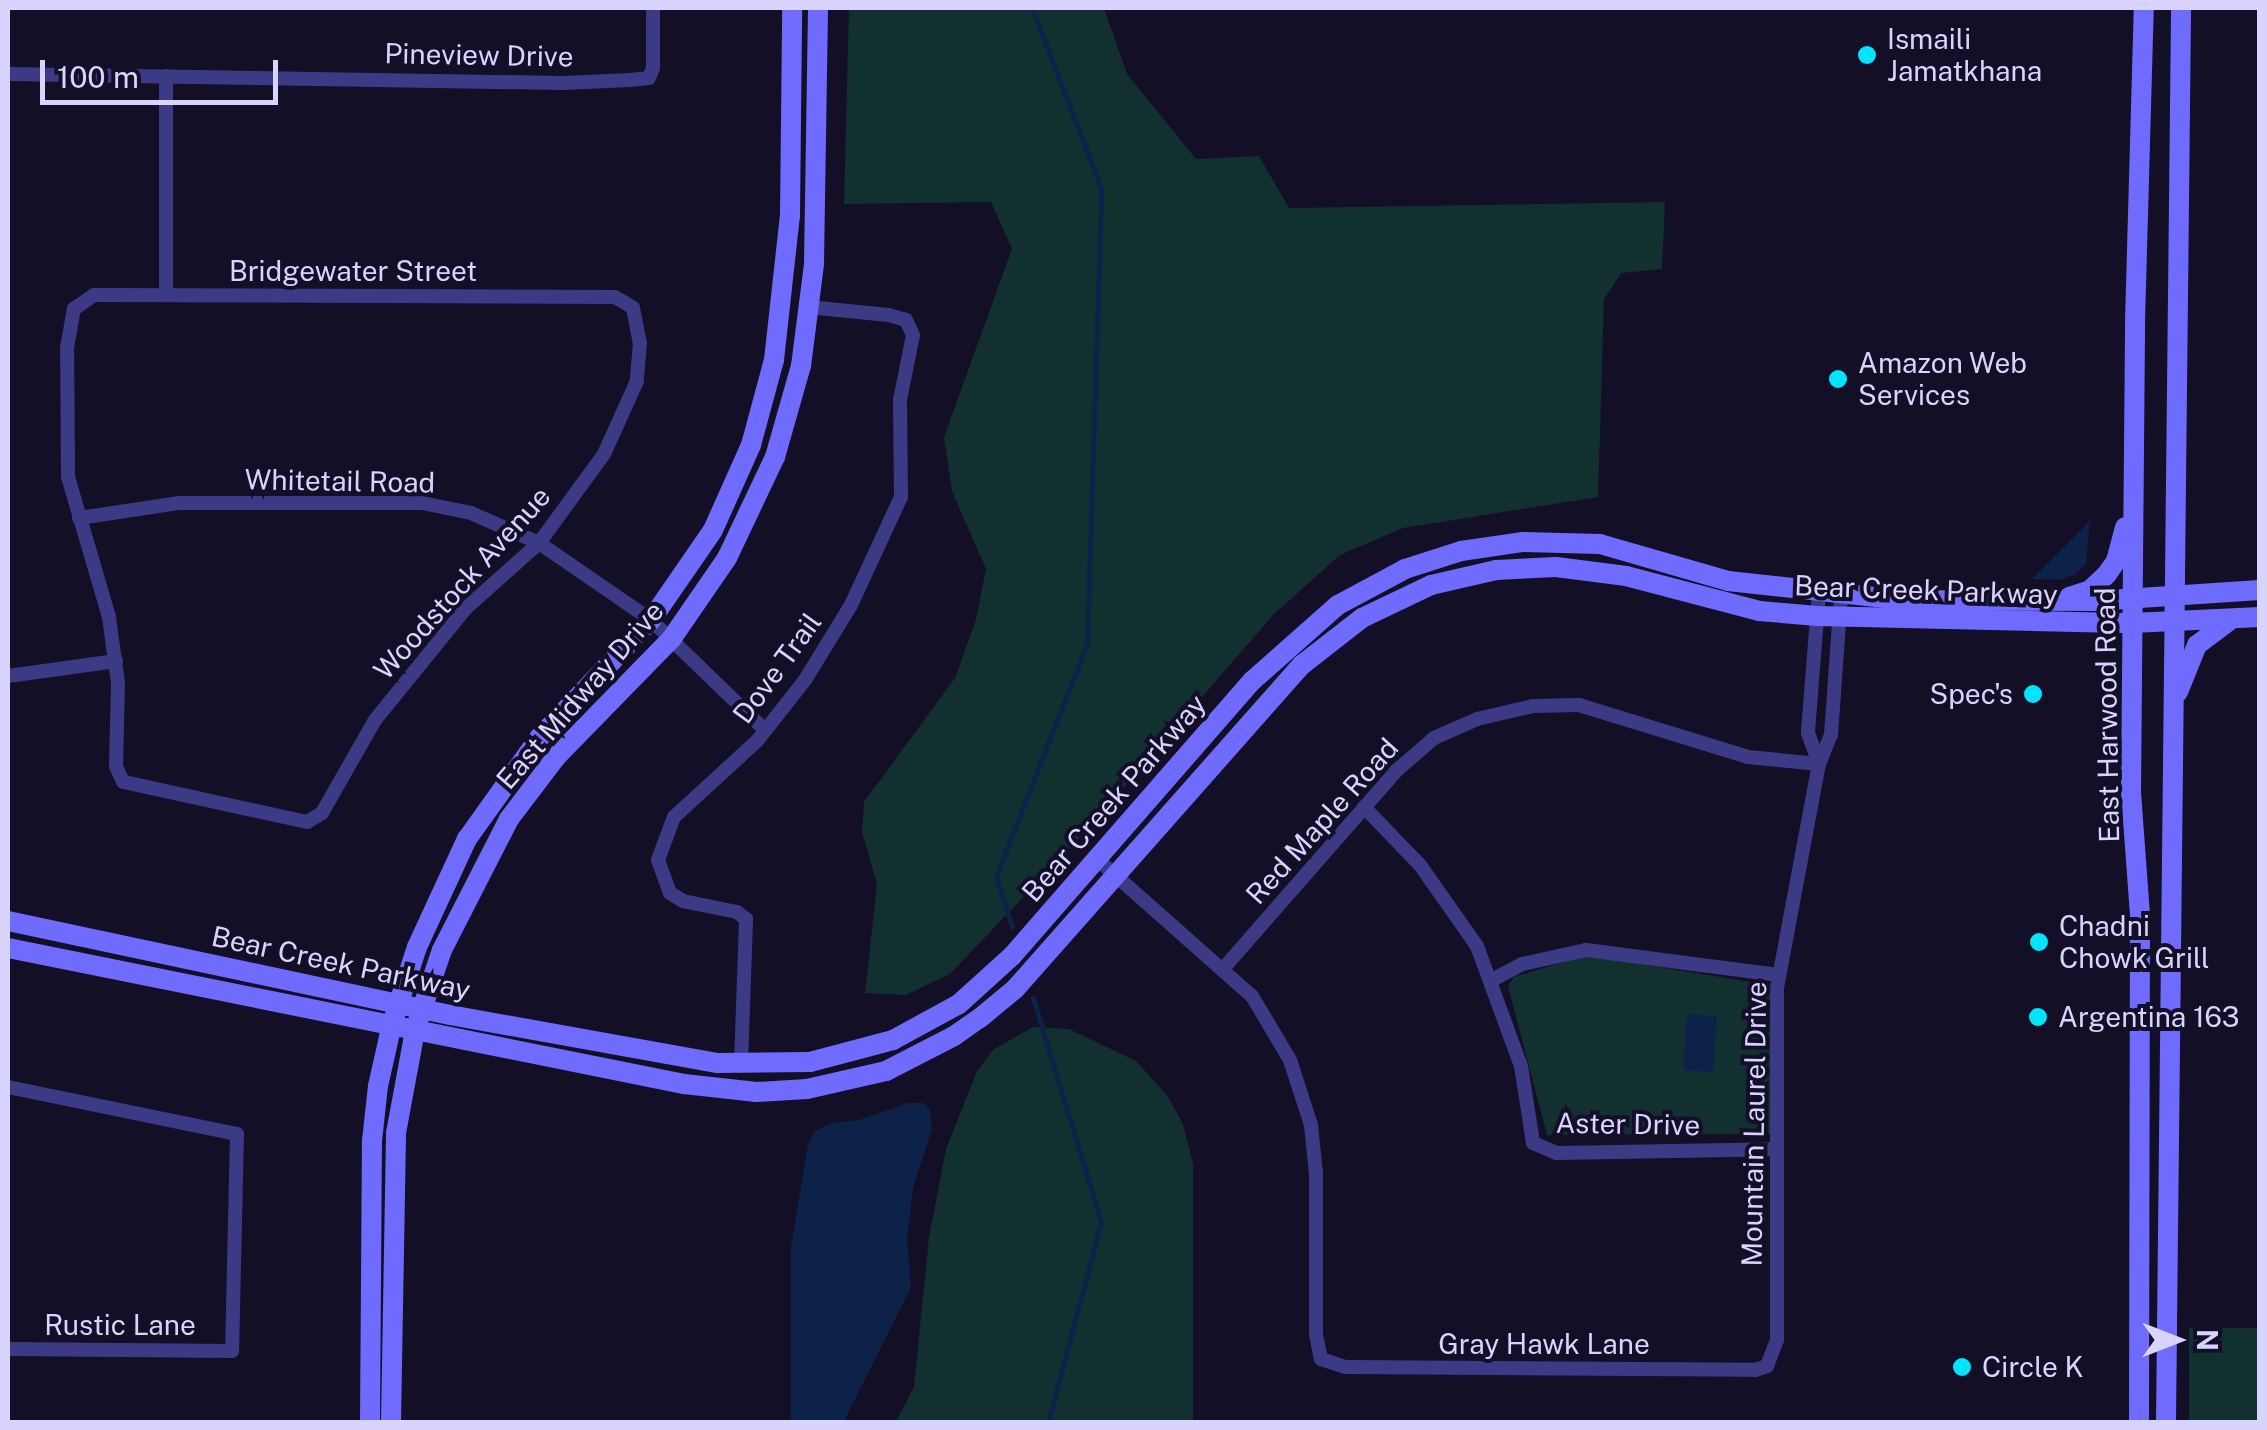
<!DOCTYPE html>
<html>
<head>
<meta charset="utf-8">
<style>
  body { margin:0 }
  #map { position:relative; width:2267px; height:1430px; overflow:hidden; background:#130f26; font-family:"Public Sans",sans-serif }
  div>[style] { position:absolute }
  .green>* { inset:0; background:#12302f; transform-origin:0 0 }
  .water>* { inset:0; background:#0c2248; transform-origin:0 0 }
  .stream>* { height:5px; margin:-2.5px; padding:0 2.5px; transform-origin:2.5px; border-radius:2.5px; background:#0c2248 }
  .street>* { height:14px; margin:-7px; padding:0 7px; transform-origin:7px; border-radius:7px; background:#3d3a85 }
  .secondary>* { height:20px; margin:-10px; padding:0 10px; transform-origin:10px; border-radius:10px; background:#6f6bff }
  .dots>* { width:28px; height:28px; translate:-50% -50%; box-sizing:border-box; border:5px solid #130f26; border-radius:50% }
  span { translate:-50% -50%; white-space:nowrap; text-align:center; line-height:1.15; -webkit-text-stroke:8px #130f26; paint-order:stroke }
  .poi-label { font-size:28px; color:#d9d4ff }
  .left { translate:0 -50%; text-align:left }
  .right { translate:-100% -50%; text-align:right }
  .street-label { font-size:28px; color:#d9d4ff }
  .frame { position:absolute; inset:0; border:10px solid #d9d4ff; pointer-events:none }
  .north { position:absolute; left:2127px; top:1290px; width:100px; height:100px; -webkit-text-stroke:8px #130f26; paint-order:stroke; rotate:90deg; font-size:28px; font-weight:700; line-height:40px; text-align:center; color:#d9d4ff }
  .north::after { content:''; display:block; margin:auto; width:35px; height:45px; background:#d9d4ff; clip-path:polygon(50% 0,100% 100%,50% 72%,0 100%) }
  .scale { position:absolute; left:40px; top:60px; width:238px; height:45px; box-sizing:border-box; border:5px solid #d9d4ff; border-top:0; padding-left:12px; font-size:30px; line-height:35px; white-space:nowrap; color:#d9d4ff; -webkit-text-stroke:8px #130f26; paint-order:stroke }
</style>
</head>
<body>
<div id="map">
  <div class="green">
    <i style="clip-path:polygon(849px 8px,1104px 8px,1127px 74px,1196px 159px,1259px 156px,1289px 208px,1665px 202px,1662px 269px,1621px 273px,1604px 299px,1598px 497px,1403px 528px,1340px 555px,1274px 614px,1087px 830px,950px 974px,906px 995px,865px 993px,877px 884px,862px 832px,864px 802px,955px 678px,976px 620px,986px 569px,952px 491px,944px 437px,1012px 249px,991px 202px,844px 204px)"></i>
    <i style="clip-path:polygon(1586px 955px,1763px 984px,1771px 994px,1770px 1134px,1547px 1135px,1508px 986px,1514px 977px)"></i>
    <i style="clip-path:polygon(1033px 1027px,1069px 1029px,1136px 1061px,1167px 1095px,1183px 1124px,1193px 1164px,1193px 1422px,896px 1422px,914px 1387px,929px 1237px,946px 1149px,977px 1071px,994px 1049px)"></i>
    <i style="left:2259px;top:1328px;width:94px;height:70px;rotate:90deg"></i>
  </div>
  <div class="water">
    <i style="clip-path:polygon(2090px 521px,2086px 564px,2074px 575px,2059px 580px,2032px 579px)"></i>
    <i style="left:1687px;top:1014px;width:30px;height:56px;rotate:4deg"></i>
    <i style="clip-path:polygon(908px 1103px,923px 1103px,930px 1110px,932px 1129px,913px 1188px,907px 1239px,911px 1288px,844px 1421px,791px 1422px,791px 1246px,808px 1144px,815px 1131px,832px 1123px,859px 1120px)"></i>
  </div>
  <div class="stream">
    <i style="left:1012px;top:927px;width:53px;rotate:-107.4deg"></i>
    <i style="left:996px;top:876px;width:249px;rotate:-68.6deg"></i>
    <i style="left:1087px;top:644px;width:456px;rotate:-88.2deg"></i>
    <i style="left:1101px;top:188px;width:193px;rotate:-111deg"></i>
    <i style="left:1033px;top:998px;width:234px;rotate:73.1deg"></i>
    <i style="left:1101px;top:1222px;width:207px;rotate:104.8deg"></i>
  </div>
  <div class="street">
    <i style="left:8px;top:74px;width:555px;rotate:0.93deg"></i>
    <i style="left:563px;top:83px;width:67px;rotate:-2.6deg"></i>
    <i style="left:630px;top:80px;width:19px;rotate:-6deg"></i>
    <i style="left:649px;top:78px;width:11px;rotate:-68deg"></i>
    <i style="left:653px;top:68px;width:60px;rotate:-90deg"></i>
    <i style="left:166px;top:76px;width:219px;rotate:90deg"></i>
    <i style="left:94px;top:295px;width:521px;rotate:0.22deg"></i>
    <i style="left:615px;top:297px;width:21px;rotate:31deg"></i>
    <i style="left:633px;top:308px;width:36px;rotate:79deg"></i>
    <i style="left:640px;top:343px;width:38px;rotate:95deg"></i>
    <i style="left:637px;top:381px;width:80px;rotate:114.3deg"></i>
    <i style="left:604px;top:454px;width:110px;rotate:126.1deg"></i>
    <i style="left:539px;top:543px;width:98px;rotate:138.3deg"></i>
    <i style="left:466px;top:608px;width:144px;rotate:129.1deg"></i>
    <i style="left:375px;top:720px;width:107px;rotate:119.7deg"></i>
    <i style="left:322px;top:813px;width:17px;rotate:149deg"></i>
    <i style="left:307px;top:822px;width:188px;rotate:-167.7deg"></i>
    <i style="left:123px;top:782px;width:17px;rotate:-114deg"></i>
    <i style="left:116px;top:766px;width:83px;rotate:-88.6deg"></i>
    <i style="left:118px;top:683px;width:67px;rotate:-97.8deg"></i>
    <i style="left:109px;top:617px;width:146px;rotate:-106.3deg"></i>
    <i style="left:68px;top:477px;width:129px;rotate:-90.4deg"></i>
    <i style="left:67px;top:348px;width:40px;rotate:-80deg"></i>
    <i style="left:74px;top:309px;width:24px;rotate:-35deg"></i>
    <i style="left:79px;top:518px;width:100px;rotate:-8.6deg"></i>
    <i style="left:178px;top:503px;width:244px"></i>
    <i style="left:422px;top:503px;width:50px;rotate:11.5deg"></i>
    <i style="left:471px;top:513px;width:74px;rotate:23.8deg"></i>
    <i style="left:539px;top:543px;width:136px;rotate:34.5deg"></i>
    <i style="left:651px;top:620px;width:158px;rotate:44deg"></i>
    <i style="left:1819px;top:592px;width:141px;rotate:94.5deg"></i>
    <i style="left:1808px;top:733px;width:33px;rotate:70deg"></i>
    <i style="left:8px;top:676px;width:109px;rotate:-7.9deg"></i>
    <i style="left:1364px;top:807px;width:81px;rotate:46deg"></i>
    <i style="left:1420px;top:865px;width:99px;rotate:54.9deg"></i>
    <i style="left:1477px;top:946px;width:128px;rotate:69.9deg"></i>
    <i style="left:1521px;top:1066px;width:78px;rotate:81.1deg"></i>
    <i style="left:1533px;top:1143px;width:25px;rotate:23deg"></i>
    <i style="left:1556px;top:1153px;width:220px;rotate:-1deg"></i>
    <i style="left:1097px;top:859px;width:207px;rotate:41.5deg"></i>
    <i style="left:1252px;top:996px;width:74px;rotate:59.3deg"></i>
    <i style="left:1290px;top:1060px;width:68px;rotate:72.1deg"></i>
    <i style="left:1311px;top:1125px;width:48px;rotate:84.1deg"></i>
    <i style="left:1316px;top:1173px;width:161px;rotate:90deg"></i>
    <i style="left:1316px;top:1334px;width:25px;rotate:79deg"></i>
    <i style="left:1321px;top:1359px;width:26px;rotate:18deg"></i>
    <i style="left:1346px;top:1367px;width:409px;rotate:0.4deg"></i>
    <i style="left:1755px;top:1370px;width:13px;rotate:-18deg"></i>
    <i style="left:1767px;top:1366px;width:28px;rotate:-69deg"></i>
    <i style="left:1777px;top:1340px;width:352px;rotate:-90deg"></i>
    <i style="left:1777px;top:988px;width:228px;rotate:-79.4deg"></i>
    <i style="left:1819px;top:764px;width:31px;rotate:-68deg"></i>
    <i style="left:1831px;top:735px;width:141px;rotate:-85.9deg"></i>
    <i style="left:1222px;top:970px;width:264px;rotate:-48.8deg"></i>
    <i style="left:1396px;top:771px;width:50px;rotate:-41deg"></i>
    <i style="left:1434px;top:738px;width:47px;rotate:-23.8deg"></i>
    <i style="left:1477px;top:719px;width:57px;rotate:-13.1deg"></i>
    <i style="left:1533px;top:706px;width:46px;rotate:-1.2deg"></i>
    <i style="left:1579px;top:705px;width:177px;rotate:17.1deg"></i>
    <i style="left:1748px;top:757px;width:71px;rotate:5.6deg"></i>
    <i style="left:1492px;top:980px;width:34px;rotate:-28deg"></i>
    <i style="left:1522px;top:964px;width:66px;rotate:-12.3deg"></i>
    <i style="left:1586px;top:950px;width:194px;rotate:7.4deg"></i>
    <i style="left:741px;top:1064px;width:145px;rotate:-88deg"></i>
    <i style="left:746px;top:919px;width:11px;rotate:-142deg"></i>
    <i style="left:737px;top:912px;width:55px;rotate:-168.5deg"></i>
    <i style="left:683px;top:901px;width:15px;rotate:-148deg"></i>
    <i style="left:670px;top:893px;width:35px;rotate:-110deg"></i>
    <i style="left:658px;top:860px;width:46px;rotate:-69.6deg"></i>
    <i style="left:674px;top:817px;width:113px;rotate:-42.5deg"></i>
    <i style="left:757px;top:741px;width:78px;rotate:-51.8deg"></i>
    <i style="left:805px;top:680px;width:88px;rotate:-58.5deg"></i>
    <i style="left:851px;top:605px;width:119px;rotate:-65.2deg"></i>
    <i style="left:901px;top:497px;width:97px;rotate:-90.6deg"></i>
    <i style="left:900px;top:400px;width:66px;rotate:-78.7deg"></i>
    <i style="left:913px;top:335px;width:17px;rotate:-115deg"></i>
    <i style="left:906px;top:320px;width:19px;rotate:-164deg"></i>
    <i style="left:888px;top:315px;width:80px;rotate:-174.3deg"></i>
    <i style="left:8px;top:1087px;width:234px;rotate:11.6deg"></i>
    <i style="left:237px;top:1134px;width:217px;rotate:91.3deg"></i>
    <i style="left:232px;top:1351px;width:224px;rotate:-179.5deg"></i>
  </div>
  <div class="secondary">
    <i style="left:2069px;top:597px;width:22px;rotate:-18deg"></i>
    <i style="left:2090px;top:590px;width:23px;rotate:-43deg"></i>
    <i style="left:2107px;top:574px;width:16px;rotate:-55deg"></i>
    <i style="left:2116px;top:561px;width:35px;rotate:-75deg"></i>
    <i style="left:2178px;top:692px;width:51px;rotate:-68deg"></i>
    <i style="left:2197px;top:645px;width:40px;rotate:-37deg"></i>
    <i style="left:8px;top:921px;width:452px;rotate:12deg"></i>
    <i style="left:450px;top:1015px;width:272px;rotate:10.2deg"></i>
    <i style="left:718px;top:1063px;width:92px;rotate:-0.6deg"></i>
    <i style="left:810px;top:1062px;width:86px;rotate:-14.8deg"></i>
    <i style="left:893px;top:1040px;width:75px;rotate:-28.6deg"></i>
    <i style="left:959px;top:1004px;width:72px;rotate:-42.2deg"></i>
    <i style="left:1012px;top:956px;width:365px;rotate:-48.9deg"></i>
    <i style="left:1252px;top:681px;width:115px;rotate:-41.5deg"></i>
    <i style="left:1338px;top:605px;width:76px;rotate:-28.2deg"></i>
    <i style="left:1405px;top:569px;width:59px;rotate:-17.8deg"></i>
    <i style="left:1461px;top:551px;width:63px;rotate:-8.3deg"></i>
    <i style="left:1523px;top:542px;width:77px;rotate:1.5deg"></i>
    <i style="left:1600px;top:544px;width:133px;rotate:16.1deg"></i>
    <i style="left:1728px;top:581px;width:177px;rotate:6.2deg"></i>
    <i style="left:1904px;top:600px;width:190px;rotate:0.3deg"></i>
    <i style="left:2094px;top:601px;width:166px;rotate:-3.8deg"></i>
    <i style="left:8px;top:948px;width:690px;rotate:11.38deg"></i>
    <i style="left:684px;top:1084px;width:73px;rotate:6.3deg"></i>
    <i style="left:757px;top:1092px;width:50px;rotate:-3.4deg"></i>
    <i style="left:807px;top:1089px;width:81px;rotate:-12.8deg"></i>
    <i style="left:886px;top:1071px;width:76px;rotate:-27.2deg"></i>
    <i style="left:954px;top:1036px;width:32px;rotate:-35deg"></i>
    <i style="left:980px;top:1018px;width:45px;rotate:-39.6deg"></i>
    <i style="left:1015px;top:989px;width:434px;rotate:-48.5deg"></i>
    <i style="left:1303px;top:664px;width:75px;rotate:-37.9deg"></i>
    <i style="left:1362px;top:618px;width:76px;rotate:-25.6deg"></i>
    <i style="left:1431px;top:585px;width:67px;rotate:-13deg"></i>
    <i style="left:1496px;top:570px;width:60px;rotate:-2.9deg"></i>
    <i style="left:1556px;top:567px;width:71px;rotate:7.3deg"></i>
    <i style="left:1626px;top:576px;width:138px;rotate:14.7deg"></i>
    <i style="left:1759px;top:611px;width:58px;rotate:4.9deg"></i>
    <i style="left:1817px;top:616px;width:315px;rotate:1.3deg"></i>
    <i style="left:2132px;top:623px;width:128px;rotate:-2.7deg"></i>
    <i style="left:370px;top:1422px;width:281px;rotate:-89.6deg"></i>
    <i style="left:372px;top:1141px;width:55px;rotate:-83.8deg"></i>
    <i style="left:378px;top:1086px;width:64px;rotate:-77.3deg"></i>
    <i style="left:392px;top:1024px;width:81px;rotate:-72deg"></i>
    <i style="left:417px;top:947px;width:119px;rotate:-65.2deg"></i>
    <i style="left:467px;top:839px;width:124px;rotate:-54.5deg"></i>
    <i style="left:539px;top:738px;width:163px;rotate:-46.5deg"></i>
    <i style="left:651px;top:620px;width:109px;rotate:-55.4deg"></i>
    <i style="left:713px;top:530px;width:93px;rotate:-65.9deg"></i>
    <i style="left:751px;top:445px;width:88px;rotate:-74.9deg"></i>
    <i style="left:774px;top:360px;width:145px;rotate:-83.7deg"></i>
    <i style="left:790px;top:216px;width:208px;rotate:-89.4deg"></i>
    <i style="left:391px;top:1422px;width:289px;rotate:-89deg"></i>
    <i style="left:396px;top:1133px;width:105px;rotate:-79.5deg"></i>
    <i style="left:415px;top:1030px;width:84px;rotate:-71.4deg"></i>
    <i style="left:442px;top:950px;width:147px;rotate:-62.9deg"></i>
    <i style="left:509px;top:819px;width:78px;rotate:-52.8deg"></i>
    <i style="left:556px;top:757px;width:166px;rotate:-45.7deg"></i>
    <i style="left:672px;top:638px;width:97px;rotate:-55.5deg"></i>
    <i style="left:727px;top:558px;width:112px;rotate:-64.6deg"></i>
    <i style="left:775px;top:457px;width:95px;rotate:-74.1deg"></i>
    <i style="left:801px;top:366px;width:103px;rotate:-82.7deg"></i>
    <i style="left:814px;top:264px;width:256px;rotate:-89.1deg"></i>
    <i style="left:2139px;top:1422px;width:507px;rotate:-89.89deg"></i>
    <i style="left:2140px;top:915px;width:123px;rotate:-94.2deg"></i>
    <i style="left:2131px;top:792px;width:470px;rotate:-89.5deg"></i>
    <i style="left:2135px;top:322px;width:314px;rotate:-88.4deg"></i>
    <i style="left:2166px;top:1422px;width:1414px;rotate:-89.39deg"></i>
  </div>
  <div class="dots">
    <i style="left:1867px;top:55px;background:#00e5ff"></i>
    <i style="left:1838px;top:379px;background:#00e5ff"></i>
    <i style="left:2033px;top:694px;background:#00e5ff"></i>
    <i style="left:2039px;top:942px;background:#00e5ff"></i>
    <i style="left:2038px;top:1017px;background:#00e5ff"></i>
    <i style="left:1962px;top:1367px;background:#00e5ff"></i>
  </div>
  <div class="poi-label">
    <span class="left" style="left:1887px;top:55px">Ismaili<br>Jamatkhana</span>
    <span class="left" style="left:1858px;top:379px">Amazon Web<br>Services</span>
    <span class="right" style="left:2013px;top:694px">Spec's</span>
    <span class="left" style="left:2059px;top:942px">Chadni<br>Chowk Grill</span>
    <span class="left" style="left:2058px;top:1017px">Argentina 163</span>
    <span class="left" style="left:1982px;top:1367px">Circle K</span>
  </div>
  <div class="street-label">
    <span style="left:479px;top:55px;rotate:1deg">Pineview Drive</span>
    <span style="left:353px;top:271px">Bridgewater Street</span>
    <span style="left:340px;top:481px;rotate:1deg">Whitetail Road</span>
    <span style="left:462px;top:583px;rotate:-48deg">Woodstock Avenue</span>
    <span style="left:1926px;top:590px;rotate:2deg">Bear Creek Parkway</span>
    <span style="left:777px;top:668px;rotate:-54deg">Dove Trail</span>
    <span style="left:580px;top:695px;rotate:-49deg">East Midway Drive</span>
    <span style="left:2107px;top:715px;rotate:-91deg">East Harwood Road</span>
    <span style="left:1114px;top:798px;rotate:-49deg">Bear Creek Parkway</span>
    <span style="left:1322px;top:821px;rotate:-48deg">Red Maple Road</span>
    <span style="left:341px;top:963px;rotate:12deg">Bear Creek Parkway</span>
    <span style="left:1628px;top:1124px;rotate:1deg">Aster Drive</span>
    <span style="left:1754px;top:1124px;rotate:-89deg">Mountain Laurel Drive</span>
    <span style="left:120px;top:1325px">Rustic Lane</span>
    <span style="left:1544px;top:1344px">Gray Hawk Lane</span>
  </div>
  <div class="frame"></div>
  <div class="north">N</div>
  <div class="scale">100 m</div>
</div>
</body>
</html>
